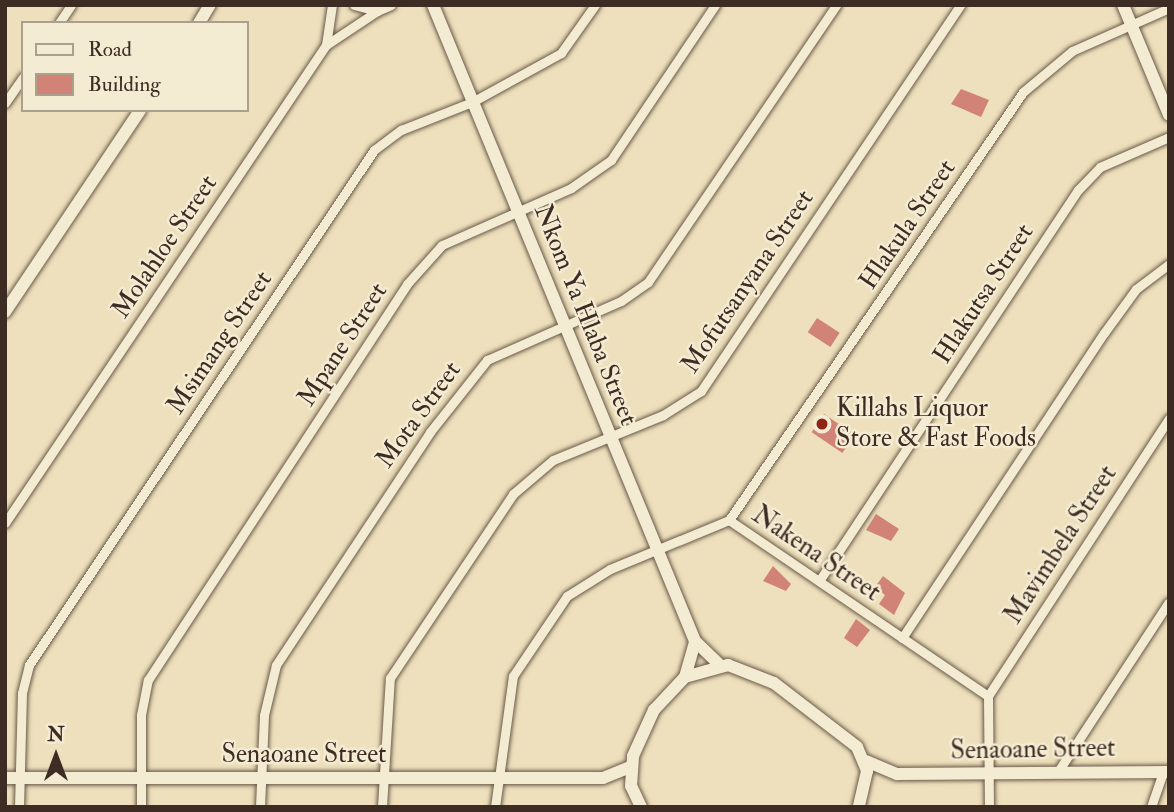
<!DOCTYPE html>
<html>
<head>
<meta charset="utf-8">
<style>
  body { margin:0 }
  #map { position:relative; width:1174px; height:812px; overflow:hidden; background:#eee0bc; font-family:"IM FELL Double Pica",serif }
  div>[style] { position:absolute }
  .building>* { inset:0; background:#d08376; transform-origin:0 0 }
  .roads { filter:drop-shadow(0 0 2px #695949) drop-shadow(0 0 2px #695949) }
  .street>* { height:9px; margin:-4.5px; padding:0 4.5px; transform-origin:4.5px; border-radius:4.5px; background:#f4ebd3 }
  .secondary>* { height:12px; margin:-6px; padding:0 6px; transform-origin:6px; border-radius:6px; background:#f4ebd3 }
  .dots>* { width:19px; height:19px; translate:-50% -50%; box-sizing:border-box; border:4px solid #f4ebd3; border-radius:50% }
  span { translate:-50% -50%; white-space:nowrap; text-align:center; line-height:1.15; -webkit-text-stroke:5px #f4ebd3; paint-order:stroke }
  .street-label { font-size:26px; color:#3d2c23 }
  .poi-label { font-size:26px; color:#3d2c23 }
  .left { translate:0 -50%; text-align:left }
  .frame { position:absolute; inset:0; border:7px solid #3d2c23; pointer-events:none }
  .legend { position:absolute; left:21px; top:21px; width:228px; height:91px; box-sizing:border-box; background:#f4ebd3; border:2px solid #ab9f8d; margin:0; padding:9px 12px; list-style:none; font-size:21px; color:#3d2c23 }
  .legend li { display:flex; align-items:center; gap:14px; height:35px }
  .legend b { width:35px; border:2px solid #ab9f8d }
  .north { position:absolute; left:21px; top:721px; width:70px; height:70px; -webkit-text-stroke:5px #f4ebd3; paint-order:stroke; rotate:0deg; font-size:19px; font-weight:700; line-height:28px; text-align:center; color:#3d2c23 }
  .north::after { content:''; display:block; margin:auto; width:24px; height:32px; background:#3d2c23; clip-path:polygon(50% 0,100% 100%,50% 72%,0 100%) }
</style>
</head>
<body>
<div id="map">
  <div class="building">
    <i style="clip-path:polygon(961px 89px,989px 100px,981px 117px,951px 104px)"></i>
    <i style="left:817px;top:318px;width:27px;height:17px;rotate:33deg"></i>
    <i style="left:824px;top:414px;width:37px;height:22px;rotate:34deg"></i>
    <i style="clip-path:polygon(876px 514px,899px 529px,891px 541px,866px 530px)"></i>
    <i style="clip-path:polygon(773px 566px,791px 584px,786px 591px,763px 581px)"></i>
    <i style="clip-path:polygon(883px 576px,905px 593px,894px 615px,879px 604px,885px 595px,875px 587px)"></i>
    <i style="clip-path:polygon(856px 619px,870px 630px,857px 647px,844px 638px)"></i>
  </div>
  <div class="roads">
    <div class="street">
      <i style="left:354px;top:5px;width:24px;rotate:15deg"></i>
      <i style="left:377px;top:11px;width:15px;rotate:-23deg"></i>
      <i style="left:59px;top:23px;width:22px;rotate:-56deg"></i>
      <i style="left:326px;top:45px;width:40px;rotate:-81.5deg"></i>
      <i style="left:5px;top:103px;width:32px;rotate:-55deg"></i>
      <i style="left:729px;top:520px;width:313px;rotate:34.2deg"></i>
      <i style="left:988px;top:696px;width:111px;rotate:89.5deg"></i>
      <i style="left:5px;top:523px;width:576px;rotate:-56.12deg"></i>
      <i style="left:326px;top:45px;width:61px;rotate:-33.7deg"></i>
      <i style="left:819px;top:581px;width:469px;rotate:-56.5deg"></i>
      <i style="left:1078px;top:190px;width:32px;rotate:-46deg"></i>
      <i style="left:1100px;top:167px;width:75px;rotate:-23.5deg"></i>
      <i style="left:902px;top:638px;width:366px;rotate:-56.5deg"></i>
      <i style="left:1104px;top:333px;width:54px;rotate:-54deg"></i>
      <i style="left:1136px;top:289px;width:41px;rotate:-37.1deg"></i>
      <i style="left:988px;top:696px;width:332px;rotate:-56.9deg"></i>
      <i style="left:1057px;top:773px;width:204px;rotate:-56.8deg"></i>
      <i style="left:19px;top:807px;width:114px;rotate:-88.5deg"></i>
      <i style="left:22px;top:693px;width:29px;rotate:-76deg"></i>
      <i style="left:29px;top:665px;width:620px;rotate:-56.18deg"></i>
      <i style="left:374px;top:150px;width:34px;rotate:-37deg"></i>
      <i style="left:401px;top:130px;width:76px;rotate:-21.5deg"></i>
      <i style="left:472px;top:102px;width:102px;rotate:-28.8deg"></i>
      <i style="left:561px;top:53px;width:59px;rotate:-54.7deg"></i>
      <i style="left:141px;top:807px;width:92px;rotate:-90deg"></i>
      <i style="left:141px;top:715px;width:36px;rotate:-79deg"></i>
      <i style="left:148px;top:680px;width:473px;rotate:-56.8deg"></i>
      <i style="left:407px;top:284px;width:52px;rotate:-48.1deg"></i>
      <i style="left:442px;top:245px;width:141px;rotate:-23.8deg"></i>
      <i style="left:571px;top:188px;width:49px;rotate:-35deg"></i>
      <i style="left:611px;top:160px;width:187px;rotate:-56.1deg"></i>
      <i style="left:260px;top:807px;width:92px;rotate:-87.5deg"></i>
      <i style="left:264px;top:715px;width:51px;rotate:-76.5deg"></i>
      <i style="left:276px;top:665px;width:279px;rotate:-56.5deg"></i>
      <i style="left:430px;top:432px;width:92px;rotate:-51.6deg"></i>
      <i style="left:487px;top:360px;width:146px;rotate:-23.8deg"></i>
      <i style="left:621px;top:301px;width:33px;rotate:-35deg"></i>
      <i style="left:648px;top:282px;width:335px;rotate:-55.8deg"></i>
      <i style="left:382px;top:807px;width:129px;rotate:-86.5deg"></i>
      <i style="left:390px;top:678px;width:221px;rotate:-56.2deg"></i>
      <i style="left:513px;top:494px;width:52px;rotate:-40.4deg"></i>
      <i style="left:553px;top:460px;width:119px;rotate:-22.2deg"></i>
      <i style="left:663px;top:415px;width:45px;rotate:-32.3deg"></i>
      <i style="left:701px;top:391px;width:465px;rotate:-56.1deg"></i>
      <i style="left:495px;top:807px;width:132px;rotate:-82.2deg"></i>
      <i style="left:513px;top:676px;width:97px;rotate:-56deg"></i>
      <i style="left:567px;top:596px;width:51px;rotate:-32.1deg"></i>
      <i style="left:610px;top:569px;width:129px;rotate:-22.4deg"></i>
      <i style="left:729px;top:520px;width:519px;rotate:-55.51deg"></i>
      <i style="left:1023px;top:92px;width:64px;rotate:-39.9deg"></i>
      <i style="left:1072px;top:51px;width:106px;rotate:-23.9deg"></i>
      <i style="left:1151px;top:807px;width:37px;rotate:-71deg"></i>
    </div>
    <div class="secondary">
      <i style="left:433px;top:5px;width:688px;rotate:67.61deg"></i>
      <i style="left:695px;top:641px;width:36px;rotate:44deg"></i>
      <i style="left:1123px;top:5px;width:119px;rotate:67.3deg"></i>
      <i style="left:199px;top:23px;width:21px;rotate:-59deg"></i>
      <i style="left:5px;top:312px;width:243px;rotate:-56.2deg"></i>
      <i style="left:685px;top:677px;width:37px;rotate:-74deg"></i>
      <i style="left:866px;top:761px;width:34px;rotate:23deg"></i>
      <i style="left:897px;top:774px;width:272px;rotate:-0.4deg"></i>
      <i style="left:5px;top:778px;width:598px"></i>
      <i style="left:603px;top:778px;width:31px;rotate:-22deg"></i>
      <i style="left:641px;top:807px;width:23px;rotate:-115deg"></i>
      <i style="left:631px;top:786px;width:30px;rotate:-86deg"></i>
      <i style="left:633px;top:756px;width:51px;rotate:-65.5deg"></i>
      <i style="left:654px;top:710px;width:45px;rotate:-46.8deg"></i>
      <i style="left:685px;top:677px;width:45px;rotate:-15.6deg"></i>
      <i style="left:728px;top:665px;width:49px;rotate:21.4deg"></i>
      <i style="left:774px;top:683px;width:105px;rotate:37.6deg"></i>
      <i style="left:857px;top:747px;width:26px;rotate:67deg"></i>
      <i style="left:867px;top:771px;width:37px;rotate:103deg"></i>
    </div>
  </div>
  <div class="dots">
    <i style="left:822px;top:424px;background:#8f2418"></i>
  </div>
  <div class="street-label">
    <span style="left:908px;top:225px;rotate:-56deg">Hlakula Street</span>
    <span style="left:165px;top:247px;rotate:-56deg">Molahloe Street</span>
    <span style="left:748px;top:282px;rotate:-56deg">Mofutsanyana Street</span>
    <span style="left:984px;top:294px;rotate:-57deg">Hlakutsa Street</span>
    <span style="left:585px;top:315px;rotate:68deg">Nkom Ya Hlaba Street</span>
    <span style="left:220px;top:343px;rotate:-56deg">Msimang Street</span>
    <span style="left:343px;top:345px;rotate:-57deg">Mpane Street</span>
    <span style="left:419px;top:415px;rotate:-54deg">Mota Street</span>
    <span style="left:1061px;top:545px;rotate:-57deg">Mavimbela Street</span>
    <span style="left:816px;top:554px;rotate:34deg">Nakena Street</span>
    <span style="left:1033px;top:750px;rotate:-1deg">Senaoane Street</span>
    <span style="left:304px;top:755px">Senaoane Street</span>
  </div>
  <div class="poi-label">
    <span class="left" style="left:836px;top:424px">Killahs Liquor<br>Store &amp; Fast Foods</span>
  </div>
  <div class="frame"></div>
  <ul class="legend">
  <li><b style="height:9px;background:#f4ebd3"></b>Road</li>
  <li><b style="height:19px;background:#d08376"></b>Building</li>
  </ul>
  <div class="north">N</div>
</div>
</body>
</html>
